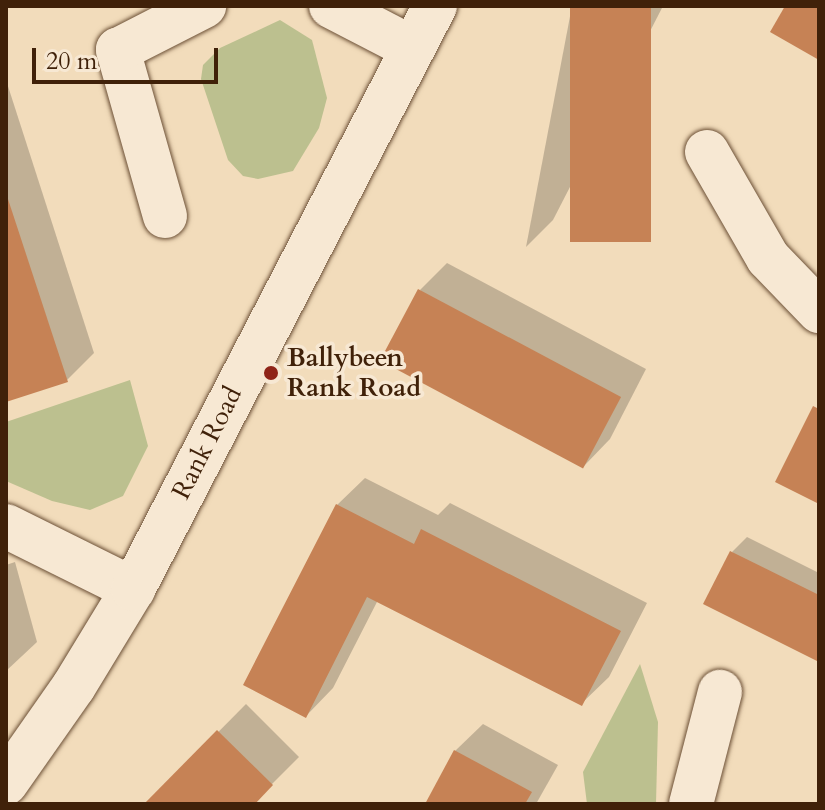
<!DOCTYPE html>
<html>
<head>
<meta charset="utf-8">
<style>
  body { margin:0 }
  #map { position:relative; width:825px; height:810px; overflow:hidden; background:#f2dcbb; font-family:Cardo,serif }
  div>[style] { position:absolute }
  .green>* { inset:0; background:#bcc08f }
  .shadow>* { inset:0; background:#0003 }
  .building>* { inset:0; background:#c68255; transform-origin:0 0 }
  .roads { filter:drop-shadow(0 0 2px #6c5036) drop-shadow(0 0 2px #6c5036) }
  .minor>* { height:44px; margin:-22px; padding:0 22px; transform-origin:22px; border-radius:22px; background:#f7e8d3 }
  .dots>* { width:22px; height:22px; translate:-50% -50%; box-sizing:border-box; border:4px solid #f7e8d3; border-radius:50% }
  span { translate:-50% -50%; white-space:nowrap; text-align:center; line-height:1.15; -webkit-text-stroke:7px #f7e8d3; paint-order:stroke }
  .poi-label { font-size:26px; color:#402109; font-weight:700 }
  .left { translate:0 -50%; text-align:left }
  .street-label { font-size:26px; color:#402109 }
  .frame { position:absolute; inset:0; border:8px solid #402109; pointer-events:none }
  .scale { position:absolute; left:32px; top:48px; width:186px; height:36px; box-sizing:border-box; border:4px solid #402109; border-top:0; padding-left:10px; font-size:24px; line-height:28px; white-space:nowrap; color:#402109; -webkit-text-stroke:6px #f7e8d3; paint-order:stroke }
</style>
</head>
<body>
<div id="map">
  <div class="green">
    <i style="clip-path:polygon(280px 20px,312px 40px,327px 98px,319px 128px,293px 171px,258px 179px,243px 176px,228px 160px,201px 79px,203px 65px,220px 48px)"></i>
    <i style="clip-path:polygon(130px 380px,148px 446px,123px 496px,90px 510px,52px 501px,6px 481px,6px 422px)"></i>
    <i style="clip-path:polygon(640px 664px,658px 722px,656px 804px,587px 804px,583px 772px)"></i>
  </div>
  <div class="shadow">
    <i style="clip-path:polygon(572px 6px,663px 6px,553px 220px,526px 247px)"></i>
    <i style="clip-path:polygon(6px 80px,94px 353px,67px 380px,6px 400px)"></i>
    <i style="clip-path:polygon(447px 263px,646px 369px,610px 439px,583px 467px,420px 290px)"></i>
    <i style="clip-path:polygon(365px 478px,438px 515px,450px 503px,647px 603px,609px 677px,581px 704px,378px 600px,333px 688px,306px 716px,337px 505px)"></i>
    <i style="clip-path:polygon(747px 537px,819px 573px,819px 660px,732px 552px)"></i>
    <i style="clip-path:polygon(15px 562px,37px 642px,6px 671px,6px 565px)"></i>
    <i style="clip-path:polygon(246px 704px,299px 757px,252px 804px,147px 804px)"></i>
    <i style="clip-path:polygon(483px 724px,558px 765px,536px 804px,427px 804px,455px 751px)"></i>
  </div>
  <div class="building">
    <i style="left:570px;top:6px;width:81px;height:236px"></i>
    <i style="clip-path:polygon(785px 6px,819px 6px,819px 60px,770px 32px)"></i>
    <i style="clip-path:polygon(6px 193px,68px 382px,6px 402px)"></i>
    <i style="left:418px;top:289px;width:230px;height:81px;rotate:28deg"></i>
    <i style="clip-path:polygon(813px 406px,819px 409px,819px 504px,775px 482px)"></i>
    <i style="clip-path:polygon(336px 504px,414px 544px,421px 529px,621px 631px,582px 706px,367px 597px,306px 718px,243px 685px)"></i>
    <i style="clip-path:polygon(730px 551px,819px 595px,819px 662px,703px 604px)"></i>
    <i style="clip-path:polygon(217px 730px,273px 785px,255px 804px,144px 804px)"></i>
    <i style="clip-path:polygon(454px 750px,532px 792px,525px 804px,425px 804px)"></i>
  </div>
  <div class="roads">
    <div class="minor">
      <i style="left:331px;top:6px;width:91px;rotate:27.4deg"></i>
      <i style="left:707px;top:152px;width:122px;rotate:60.1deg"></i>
      <i style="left:768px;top:258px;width:74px;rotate:46.1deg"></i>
      <i style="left:165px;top:216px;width:173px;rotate:-105.8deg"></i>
      <i style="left:118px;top:50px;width:97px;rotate:-27.1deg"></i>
      <i style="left:6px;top:526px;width:142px;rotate:26.4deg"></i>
      <i style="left:6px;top:783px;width:118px;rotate:-55deg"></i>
      <i style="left:74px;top:686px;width:114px;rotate:-58.7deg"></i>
      <i style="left:133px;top:589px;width:657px;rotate:-62.62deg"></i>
      <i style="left:691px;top:804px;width:116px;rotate:-75.5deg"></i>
    </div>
  </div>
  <div class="dots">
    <i style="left:271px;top:373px;background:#8f2418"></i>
  </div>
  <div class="poi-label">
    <span class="left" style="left:287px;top:373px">Ballybeen<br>Rank Road</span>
  </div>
  <div class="street-label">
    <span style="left:207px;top:443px;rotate:-63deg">Rank Road</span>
  </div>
  <div class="frame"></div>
  <div class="scale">20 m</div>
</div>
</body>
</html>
